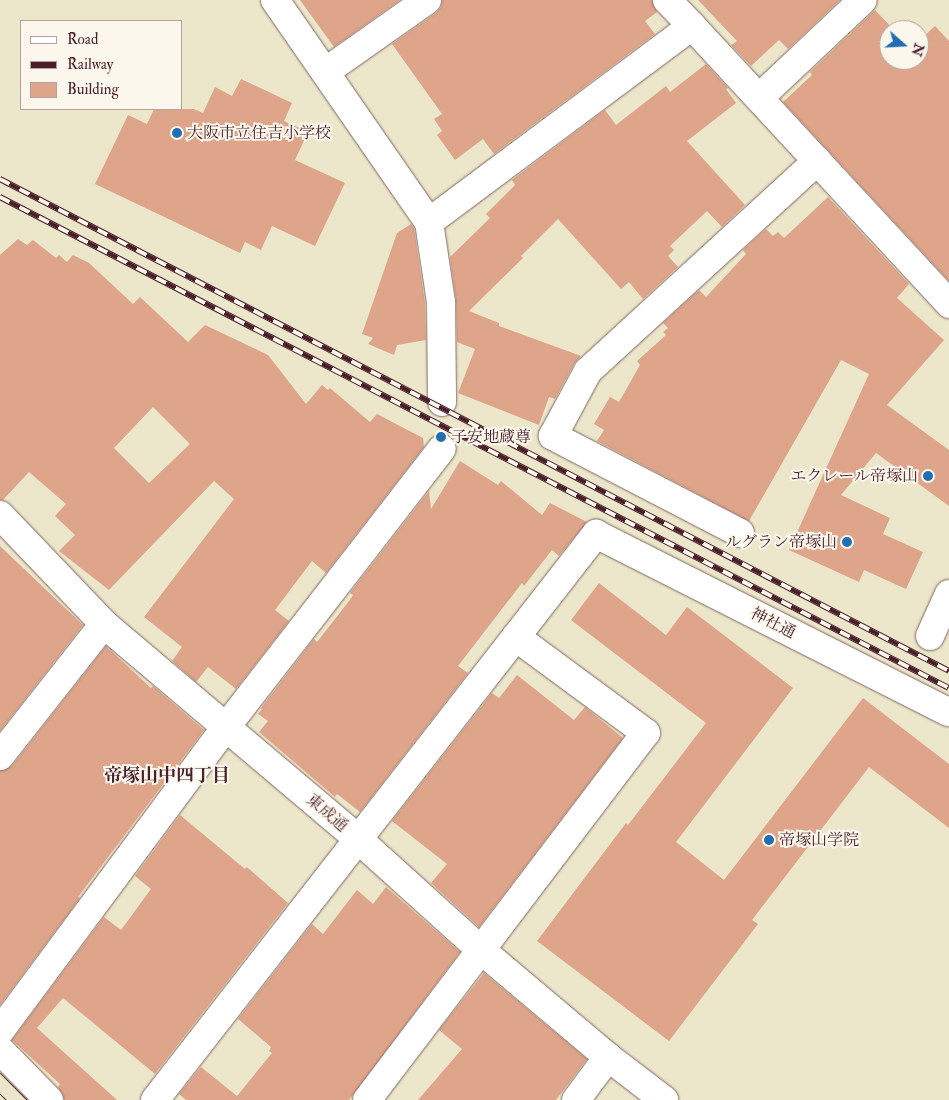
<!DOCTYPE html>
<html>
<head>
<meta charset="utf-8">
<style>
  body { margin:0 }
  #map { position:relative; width:949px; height:1100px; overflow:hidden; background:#ece7ca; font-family:"IM FELL Double Pica","Noto Serif JP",serif }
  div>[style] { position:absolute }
  .building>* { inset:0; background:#dea58a }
  .roads { filter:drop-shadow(0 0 1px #836563) drop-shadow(0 0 1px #836563) }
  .minor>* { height:28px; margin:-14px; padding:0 14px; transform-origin:14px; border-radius:14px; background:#fff }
  .tram>* { height:1px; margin:-0.5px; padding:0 0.5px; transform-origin:0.5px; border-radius:0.5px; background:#4a1f2b }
  .rail>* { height:5.5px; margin-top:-2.75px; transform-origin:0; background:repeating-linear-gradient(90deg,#fbf7ec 0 11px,#4a1f2b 0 22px); box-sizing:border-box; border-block:1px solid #4a1f2b }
  .dots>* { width:14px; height:14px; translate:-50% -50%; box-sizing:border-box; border:2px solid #fbf7ec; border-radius:50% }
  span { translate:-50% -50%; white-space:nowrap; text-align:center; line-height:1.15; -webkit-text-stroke:4px #fbf7ec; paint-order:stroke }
  .poi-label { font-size:16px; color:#4a1f2b }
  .left { translate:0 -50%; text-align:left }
  .right { translate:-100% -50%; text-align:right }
  .street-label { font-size:16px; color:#4a1f2b }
  .neighbourhood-label { font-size:18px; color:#4a1f2b; font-weight:700 }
  .legend { position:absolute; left:20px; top:20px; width:162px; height:90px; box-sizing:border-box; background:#fbf7ec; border:1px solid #b4a19f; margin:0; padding:6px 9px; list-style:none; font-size:15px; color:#4a1f2b }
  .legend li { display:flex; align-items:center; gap:10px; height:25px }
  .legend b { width:25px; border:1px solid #b4a19f }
  .north { position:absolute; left:879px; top:20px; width:50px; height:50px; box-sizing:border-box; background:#fbf7ec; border:1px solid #b4a19f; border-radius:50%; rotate:109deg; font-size:14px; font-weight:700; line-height:20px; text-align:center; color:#4a1f2b }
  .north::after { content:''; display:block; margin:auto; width:18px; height:22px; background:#1f6fb2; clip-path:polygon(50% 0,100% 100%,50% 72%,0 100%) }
</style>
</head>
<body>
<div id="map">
  <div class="building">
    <i style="clip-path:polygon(300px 0,400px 0,334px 47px)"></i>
    <i style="clip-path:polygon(442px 0,652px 0,657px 12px,645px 21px,655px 34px,494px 154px,483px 139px,455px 160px,437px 135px,442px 131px,434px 119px,442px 114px,392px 44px,436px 13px,441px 7px)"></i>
    <i style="clip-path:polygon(698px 0,840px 0,788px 49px,779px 40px,751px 66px,731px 45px,737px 41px)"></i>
    <i style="clip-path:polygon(875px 10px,894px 30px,889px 30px,889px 60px,919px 60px,919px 41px,935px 26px,949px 41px,949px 281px,783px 102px,812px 75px,810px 72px)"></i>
    <i style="clip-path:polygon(706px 64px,728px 88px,726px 89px,736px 103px,687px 141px,745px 205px,722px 227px,707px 211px,670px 246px,674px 250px,668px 256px,678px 267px,643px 299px,629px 282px,621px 289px,558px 219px,521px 256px,523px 258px,469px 311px,499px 323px,499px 326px,581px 356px,574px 364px,555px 399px,549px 397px,539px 425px,458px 393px,475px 349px,457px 342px,456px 300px,450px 257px,490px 218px,486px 214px,515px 185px,512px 180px,605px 110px,616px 125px,666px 86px,670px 92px)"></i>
    <i style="clip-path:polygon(241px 79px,292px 103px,284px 121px,308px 132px,295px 160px,345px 183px,315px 246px,272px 226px,261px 250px,245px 242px,240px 253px,95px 184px,128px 115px,147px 124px,154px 109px,194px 109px,203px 113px,215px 87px,232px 96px)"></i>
    <i style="clip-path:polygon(828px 197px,909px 284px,897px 298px,944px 340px,887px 405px,949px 450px,949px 506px,876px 453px,841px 495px,890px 518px,883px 534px,923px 552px,906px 589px,864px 570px,859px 582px,789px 550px,869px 374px,841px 360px,749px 521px,597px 441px,604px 430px,594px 424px,610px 397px,619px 402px,640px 365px,637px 361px,666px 335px,663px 332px,668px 328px,663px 323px,699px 290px,706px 297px,746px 254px,743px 250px,766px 229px,773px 236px,778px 232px,784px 238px)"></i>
    <i style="clip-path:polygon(411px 224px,414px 228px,425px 303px,426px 340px,397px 345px,394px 355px,368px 344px,373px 338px,362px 334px,397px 233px)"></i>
    <i style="clip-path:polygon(evenodd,18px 239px,27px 245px,33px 240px,56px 258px,59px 255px,67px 262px,73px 255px,89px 263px,133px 304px,140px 297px,188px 342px,205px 325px,268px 355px,306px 404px,322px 385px,328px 390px,330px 388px,370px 422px,377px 414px,423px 438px,424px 447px,326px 573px,312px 561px,275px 610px,289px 621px,236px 689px,208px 667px,196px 682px,172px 661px,182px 647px,144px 617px,234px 499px,214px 481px,109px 590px,59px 551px,75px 535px,55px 516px,66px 504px,29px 472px,3px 500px,0 500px,0 255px,18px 239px,153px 407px,190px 444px,149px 483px,114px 448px,153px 407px)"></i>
    <i style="clip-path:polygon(460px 461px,498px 485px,501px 481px,542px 515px,550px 503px,587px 522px,559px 556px,552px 550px,524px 586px,522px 583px,458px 666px,468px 673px,360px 812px,337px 794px,335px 797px,259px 732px,268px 721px,258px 714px,262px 709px,261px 708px,314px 639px,317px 642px,349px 601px,353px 595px,350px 593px,429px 491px,431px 509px)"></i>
    <i style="clip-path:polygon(0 546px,83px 625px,0 731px)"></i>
    <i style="clip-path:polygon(599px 583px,666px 635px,687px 607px,793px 688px,676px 842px,724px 880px,863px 698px,949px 764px,949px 828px,869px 767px,752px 920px,758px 924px,669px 1041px,537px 941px,626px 823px,628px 825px,706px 723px,571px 620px)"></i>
    <i style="clip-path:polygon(106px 646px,151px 688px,153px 686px,204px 730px,78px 897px,80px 898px,0 1005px,0 771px,12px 766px)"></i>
    <i style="clip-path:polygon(517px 675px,574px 720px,585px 707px,623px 738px,479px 927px,431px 883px,447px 864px,392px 821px,492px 693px,499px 698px)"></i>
    <i style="clip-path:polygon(180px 815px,245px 869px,247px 867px,288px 903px,155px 1074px,63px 998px,37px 1028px,117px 1100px,64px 1100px,58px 1087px,60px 1084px,12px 1040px,104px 917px,121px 930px,151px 889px,135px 876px)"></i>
    <i style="clip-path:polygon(386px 887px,460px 952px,349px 1100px,186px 1100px,179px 1094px,201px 1067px,237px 1096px,272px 1053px,269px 1051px,271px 1047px,238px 1019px,312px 924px,323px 934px,357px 890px,373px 904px)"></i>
    <i style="clip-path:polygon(484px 973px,587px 1059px,556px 1100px,418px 1100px,462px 1049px,439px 1030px)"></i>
  </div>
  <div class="roads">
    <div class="minor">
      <i style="left:275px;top:0;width:270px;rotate:55.3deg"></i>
      <i style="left:429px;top:222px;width:81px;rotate:81.5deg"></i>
      <i style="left:441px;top:302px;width:100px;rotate:89.4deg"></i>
      <i style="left:667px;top:0;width:36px;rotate:46deg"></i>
      <i style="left:325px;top:72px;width:125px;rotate:-35.2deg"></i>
      <i style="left:760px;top:97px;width:141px;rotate:-43.3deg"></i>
      <i style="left:429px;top:222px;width:328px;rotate:-36.7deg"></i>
      <i style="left:692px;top:26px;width:379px;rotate:47.2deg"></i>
      <i style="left:0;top:515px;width:151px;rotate:46.3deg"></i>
      <i style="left:104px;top:624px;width:333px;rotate:40.2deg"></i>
      <i style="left:358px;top:839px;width:166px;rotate:42.1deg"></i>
      <i style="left:481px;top:950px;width:166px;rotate:40.1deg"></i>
      <i style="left:608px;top:1057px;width:71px;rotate:37.5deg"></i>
      <i style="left:740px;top:533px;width:211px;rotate:-152.6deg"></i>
      <i style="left:553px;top:436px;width:74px;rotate:-61.7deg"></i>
      <i style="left:588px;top:371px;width:311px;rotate:-42.5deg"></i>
      <i style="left:930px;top:636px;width:46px;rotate:-65.7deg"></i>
      <i style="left:0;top:756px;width:168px;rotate:-51.8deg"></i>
      <i style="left:0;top:1031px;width:379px;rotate:-53.4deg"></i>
      <i style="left:226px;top:727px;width:352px;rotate:-52.2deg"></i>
      <i style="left:0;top:1050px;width:70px;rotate:45.6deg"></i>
      <i style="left:155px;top:1100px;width:718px;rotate:-52.08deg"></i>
      <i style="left:596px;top:534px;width:395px;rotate:26.8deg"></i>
      <i style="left:367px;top:1100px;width:461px;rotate:-52.8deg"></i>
      <i style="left:646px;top:733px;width:162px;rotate:-143.6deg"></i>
      <i style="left:576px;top:1100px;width:54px;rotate:-53.3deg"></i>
    </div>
  </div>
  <div class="tram">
    <i style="left:0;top:1073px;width:38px;rotate:45deg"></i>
    <i style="left:0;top:1094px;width:8px;rotate:45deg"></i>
  </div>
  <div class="rail">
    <i style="left:0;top:179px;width:1069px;rotate:27.4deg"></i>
    <i style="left:0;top:197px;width:1068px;rotate:27.36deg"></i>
  </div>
  <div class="dots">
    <i style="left:177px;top:133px;background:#1f6fb2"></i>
    <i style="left:441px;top:437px;background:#1f6fb2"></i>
    <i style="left:928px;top:476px;background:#1f6fb2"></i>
    <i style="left:847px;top:542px;background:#1f6fb2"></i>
    <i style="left:769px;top:840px;background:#1f6fb2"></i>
  </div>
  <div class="poi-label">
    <span class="left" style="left:187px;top:133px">大阪市立住吉小学校</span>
    <span class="left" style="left:451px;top:437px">子安地蔵尊</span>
    <span class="right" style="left:918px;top:476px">エクレール帝塚山</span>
    <span class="right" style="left:837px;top:542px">ルグラン帝塚山</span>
    <span class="left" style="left:779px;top:840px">帝塚山学院</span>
  </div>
  <div class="street-label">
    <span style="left:773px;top:623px;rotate:27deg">神社通</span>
    <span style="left:327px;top:813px;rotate:40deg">東成通</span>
  </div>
  <div class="neighbourhood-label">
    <span style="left:167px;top:776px">帝塚山中四丁目</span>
  </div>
  <ul class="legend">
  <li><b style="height:6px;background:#fff"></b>Road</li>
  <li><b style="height:6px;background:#4a1f2b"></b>Railway</li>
  <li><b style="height:14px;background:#dea58a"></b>Building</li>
  </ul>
  <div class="north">N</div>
</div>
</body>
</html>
